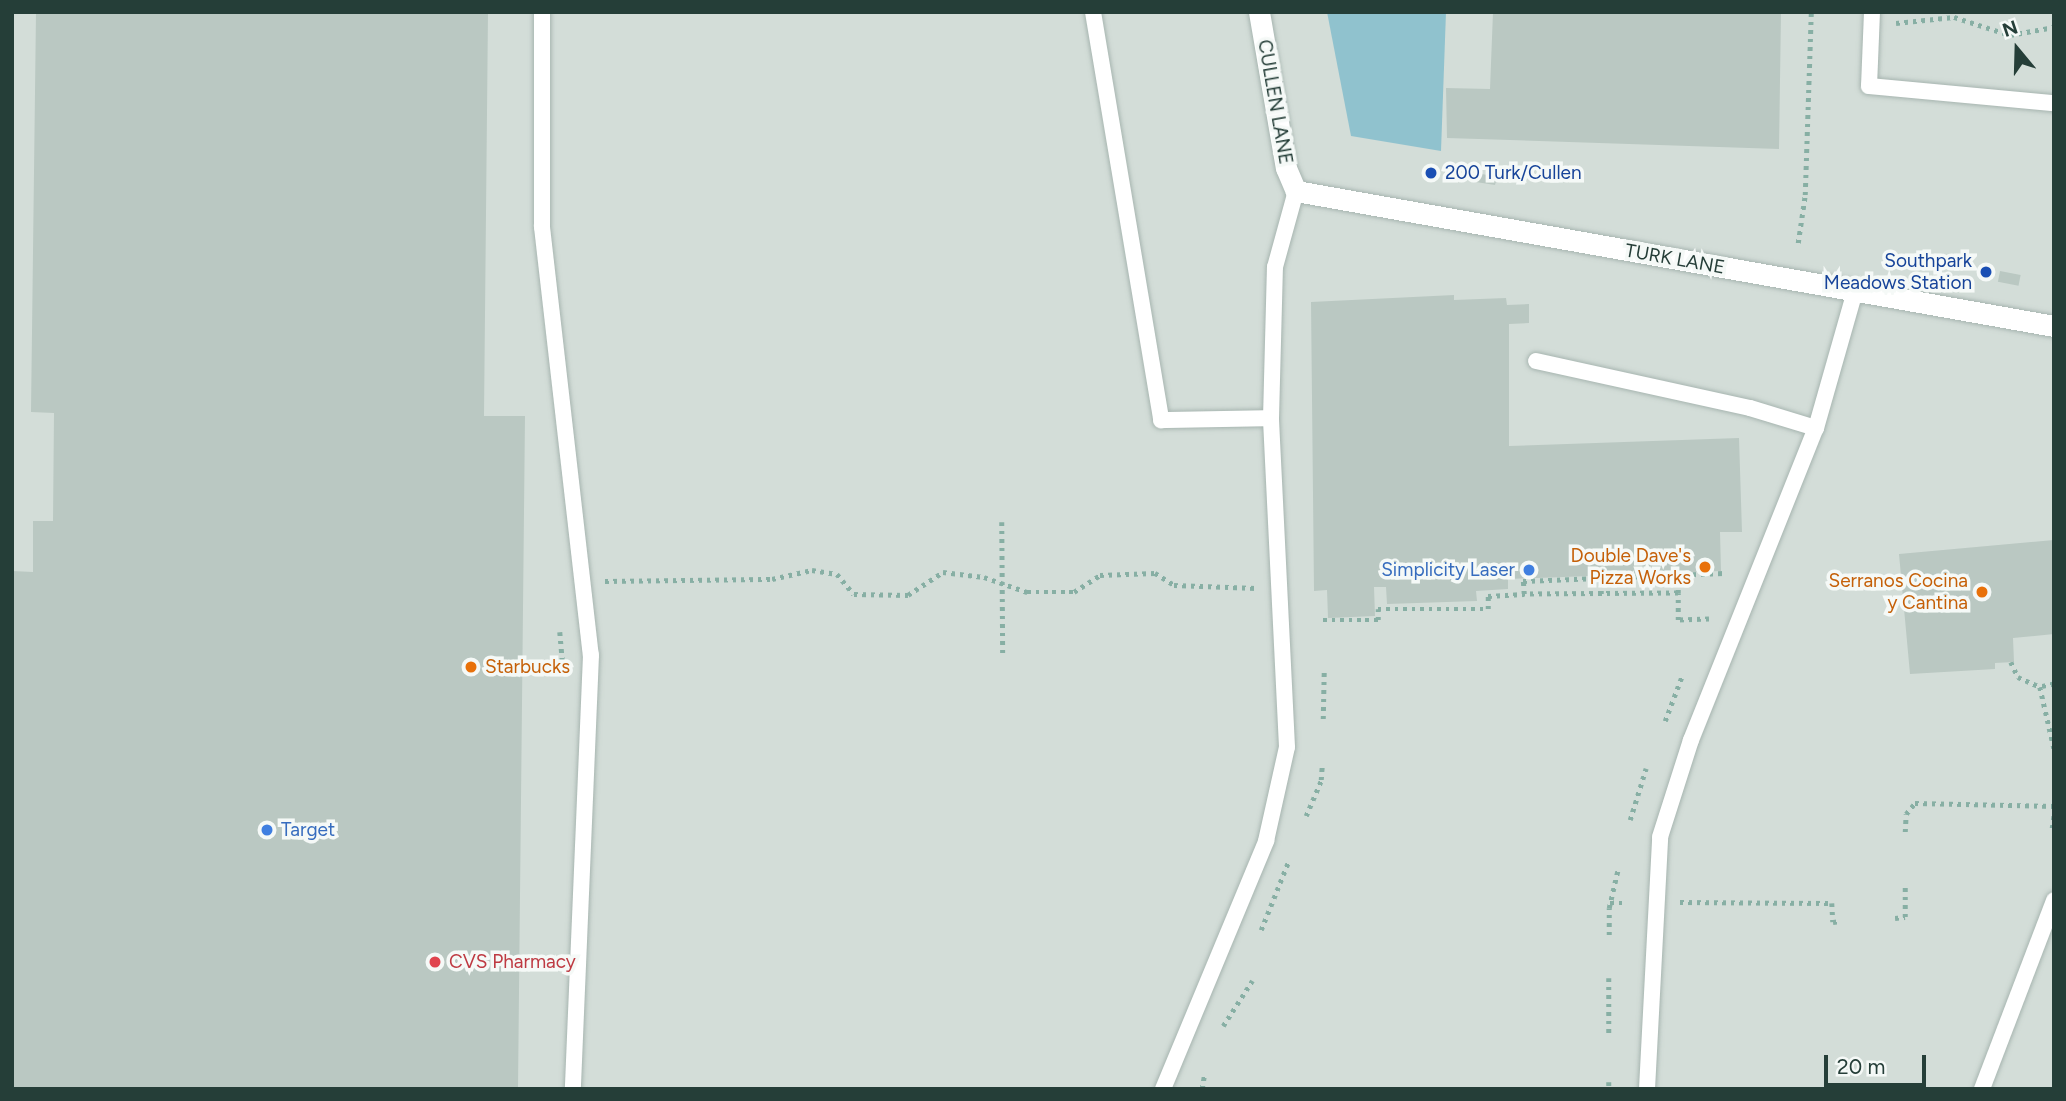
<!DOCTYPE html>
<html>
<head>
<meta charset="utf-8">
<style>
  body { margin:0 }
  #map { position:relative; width:2066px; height:1101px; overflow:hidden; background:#e4ede9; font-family:Figtree,sans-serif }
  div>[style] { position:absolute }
  .built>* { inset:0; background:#d3ddd8; transform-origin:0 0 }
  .water>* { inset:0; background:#90c2ce }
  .building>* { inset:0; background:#bac8c2; transform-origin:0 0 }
  .path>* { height:4.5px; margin-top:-2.25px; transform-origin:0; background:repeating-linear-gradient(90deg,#87afa4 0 3.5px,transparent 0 8.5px) }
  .roads { filter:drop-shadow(0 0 2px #a7b5b0) drop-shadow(0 0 2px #a7b5b0) }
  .service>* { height:16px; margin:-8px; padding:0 8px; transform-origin:8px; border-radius:8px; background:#fff }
  .minor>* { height:21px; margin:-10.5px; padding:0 10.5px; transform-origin:10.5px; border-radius:10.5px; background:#fff }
  .dots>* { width:19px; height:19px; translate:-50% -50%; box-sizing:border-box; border:4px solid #f5f9f7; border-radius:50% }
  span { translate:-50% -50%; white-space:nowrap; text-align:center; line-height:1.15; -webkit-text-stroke:7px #f5f9f7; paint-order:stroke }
  .street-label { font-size:19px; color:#253e38 }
  .transit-label { font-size:19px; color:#164399 }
  .left { translate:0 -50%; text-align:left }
  .right { translate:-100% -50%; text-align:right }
  .food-label { font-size:19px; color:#c56008 }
  .shop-label { font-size:19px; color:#366cbe }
  .health-label { font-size:19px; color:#be3a42 }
  .frame { position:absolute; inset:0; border:14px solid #253e38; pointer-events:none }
  .north { position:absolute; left:1982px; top:14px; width:70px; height:70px; -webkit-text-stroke:5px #f5f9f7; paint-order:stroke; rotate:341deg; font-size:19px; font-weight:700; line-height:28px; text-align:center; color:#253e38 }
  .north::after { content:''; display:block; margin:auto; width:24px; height:32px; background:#253e38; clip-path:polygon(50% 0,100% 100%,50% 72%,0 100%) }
  .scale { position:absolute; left:1824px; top:1055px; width:102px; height:32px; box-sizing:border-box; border:4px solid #253e38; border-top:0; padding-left:9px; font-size:21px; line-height:24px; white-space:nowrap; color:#253e38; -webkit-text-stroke:5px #f5f9f7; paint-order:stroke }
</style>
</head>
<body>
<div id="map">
  <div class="built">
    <i style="left:12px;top:12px;width:2042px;height:1077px"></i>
  </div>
  <div class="water">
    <i style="clip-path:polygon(1327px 12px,1446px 12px,1441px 151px,1351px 136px)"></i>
  </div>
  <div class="building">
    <i style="clip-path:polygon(36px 12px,488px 12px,484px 416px,525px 416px,518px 1089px,12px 1089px,12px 571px,33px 572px,33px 521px,53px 521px,54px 413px,31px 412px)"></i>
    <i style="clip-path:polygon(1493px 12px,1781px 12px,1779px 149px,1447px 138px,1446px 88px,1490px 89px)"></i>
    <i style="left:1445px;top:167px;width:19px;height:8px;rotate:9deg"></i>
    <i style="clip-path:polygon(1477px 173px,1497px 177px,1495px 185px,1476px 182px)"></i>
    <i style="left:2000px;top:271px;width:21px;height:11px;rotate:11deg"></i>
    <i style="clip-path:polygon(1454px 295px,1454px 300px,1506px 298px,1507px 305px,1529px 304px,1529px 323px,1509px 324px,1509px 446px,1739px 438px,1742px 532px,1720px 532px,1721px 571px,1508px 579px,1508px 589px,1476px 591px,1477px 601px,1387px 604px,1386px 587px,1374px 587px,1375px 616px,1328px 618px,1327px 590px,1314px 591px,1311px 302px)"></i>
    <i style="clip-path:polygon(2054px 540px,2054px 634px,2013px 638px,2014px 662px,1995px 663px,1995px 669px,1910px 674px,1899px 554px)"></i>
  </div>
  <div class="path">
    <i style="left:1896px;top:23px;width:58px;rotate:-5.9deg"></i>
    <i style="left:1954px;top:17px;width:59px;rotate:17.8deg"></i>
    <i style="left:2010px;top:35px;width:45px;rotate:-10.3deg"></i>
    <i style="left:1798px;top:243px;width:49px;rotate:-81.7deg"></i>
    <i style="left:1805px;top:195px;width:183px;rotate:-88.1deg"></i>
    <i style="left:1002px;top:522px;width:131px;rotate:89.6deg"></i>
    <i style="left:605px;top:581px;width:167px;rotate:-0.7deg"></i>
    <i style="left:772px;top:579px;width:41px;rotate:-12.7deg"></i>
    <i style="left:812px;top:570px;width:25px;rotate:9deg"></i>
    <i style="left:837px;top:574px;width:26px;rotate:50deg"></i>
    <i style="left:854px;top:594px;width:54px;rotate:1.1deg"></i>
    <i style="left:908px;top:595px;width:42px;rotate:-33.3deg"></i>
    <i style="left:943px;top:572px;width:41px;rotate:7deg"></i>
    <i style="left:984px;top:577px;width:46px;rotate:19.2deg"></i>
    <i style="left:1027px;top:592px;width:47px"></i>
    <i style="left:1074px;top:592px;width:31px;rotate:-33deg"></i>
    <i style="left:1100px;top:575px;width:55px;rotate:-2.1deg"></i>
    <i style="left:1155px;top:573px;width:22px;rotate:32deg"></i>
    <i style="left:1174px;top:585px;width:82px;rotate:2.1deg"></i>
    <i style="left:1678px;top:593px;width:18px;rotate:-90deg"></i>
    <i style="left:1601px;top:594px;width:16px;rotate:-90deg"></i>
    <i style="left:1709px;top:619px;width:31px;rotate:178deg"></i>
    <i style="left:1678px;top:620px;width:27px;rotate:-90deg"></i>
    <i style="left:1678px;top:593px;width:154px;rotate:179.6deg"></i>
    <i style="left:1524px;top:594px;width:13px;rotate:-94deg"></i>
    <i style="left:1523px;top:581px;width:201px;rotate:-2.3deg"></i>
    <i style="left:1323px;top:620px;width:55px"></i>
    <i style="left:1378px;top:620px;width:11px;rotate:-90deg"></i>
    <i style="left:1378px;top:609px;width:110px"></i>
    <i style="left:1488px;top:609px;width:13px;rotate:-90deg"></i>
    <i style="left:1488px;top:596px;width:36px;rotate:-3deg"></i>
    <i style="left:560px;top:632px;width:36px;rotate:85deg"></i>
    <i style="left:2011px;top:662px;width:17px;rotate:65deg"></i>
    <i style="left:2018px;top:677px;width:24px;rotate:24deg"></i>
    <i style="left:2054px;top:684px;width:14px;rotate:168deg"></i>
    <i style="left:2040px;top:687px;width:63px;rotate:77.1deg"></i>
    <i style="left:1323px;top:719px;width:48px;rotate:-88.8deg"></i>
    <i style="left:1665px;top:721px;width:48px;rotate:-69.3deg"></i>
    <i style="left:1306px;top:816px;width:39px;rotate:-67deg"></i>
    <i style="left:1321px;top:780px;width:16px;rotate:-86deg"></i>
    <i style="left:1630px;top:820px;width:54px;rotate:-72.9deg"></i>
    <i style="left:2052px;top:828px;width:15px;rotate:-82deg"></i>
    <i style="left:1905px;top:832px;width:18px;rotate:-87deg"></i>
    <i style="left:1906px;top:814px;width:14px;rotate:-51deg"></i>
    <i style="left:1915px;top:803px;width:139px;rotate:1.2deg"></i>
    <i style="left:1680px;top:902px;width:152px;rotate:0.4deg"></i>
    <i style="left:1832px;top:903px;width:19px;rotate:87deg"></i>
    <i style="left:1833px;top:922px;width:8px;rotate:-7deg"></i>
    <i style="left:1610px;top:903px;width:15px"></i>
    <i style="left:1895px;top:918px;width:10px;rotate:-6deg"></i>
    <i style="left:1905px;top:917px;width:30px;rotate:-90deg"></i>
    <i style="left:1261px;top:930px;width:75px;rotate:-68.2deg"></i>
    <i style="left:1609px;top:935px;width:27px;rotate:-90deg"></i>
    <i style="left:1609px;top:908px;width:40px;rotate:-77deg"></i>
    <i style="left:1609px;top:978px;width:55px;rotate:90deg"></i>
    <i style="left:1223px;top:1026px;width:54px;rotate:-57.2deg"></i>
    <i style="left:1609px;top:1082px;width:7px;rotate:90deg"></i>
    <i style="left:1202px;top:1089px;width:13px;rotate:-81deg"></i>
  </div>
  <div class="roads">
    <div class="service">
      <i style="left:542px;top:12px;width:215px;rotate:90deg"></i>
      <i style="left:542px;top:227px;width:431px;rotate:83.5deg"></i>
      <i style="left:591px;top:655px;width:434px;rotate:92.4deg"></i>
      <i style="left:1093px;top:12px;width:414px;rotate:80.5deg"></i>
      <i style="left:1161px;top:420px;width:110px;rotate:-1deg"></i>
      <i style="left:1872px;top:12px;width:74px;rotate:92.3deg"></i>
      <i style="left:1869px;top:86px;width:186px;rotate:5.3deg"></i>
      <i style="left:1536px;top:361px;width:219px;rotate:12.4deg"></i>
      <i style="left:1750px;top:408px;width:69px;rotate:16.9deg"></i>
      <i style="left:1163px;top:1089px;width:269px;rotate:-67.4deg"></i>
      <i style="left:1266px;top:841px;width:96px;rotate:-77.4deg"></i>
      <i style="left:1287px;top:747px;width:329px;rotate:-92.8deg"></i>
      <i style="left:1271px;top:418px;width:151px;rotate:-88.5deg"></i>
      <i style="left:1275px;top:267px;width:79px;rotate:-74.6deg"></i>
      <i style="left:1647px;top:1089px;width:252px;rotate:-87deg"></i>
      <i style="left:1660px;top:837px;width:102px;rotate:-72.3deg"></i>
      <i style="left:1691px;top:740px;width:336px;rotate:-68.2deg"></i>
      <i style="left:1816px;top:428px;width:142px;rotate:-74.1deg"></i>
      <i style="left:1982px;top:1089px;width:202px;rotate:-69.1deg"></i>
    </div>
    <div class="minor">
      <i style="left:1259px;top:12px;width:158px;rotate:80.2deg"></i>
      <i style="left:1286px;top:168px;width:25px;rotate:67deg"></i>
      <i style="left:1296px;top:191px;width:770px;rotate:10.1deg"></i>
    </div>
  </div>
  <div class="dots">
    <i style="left:1431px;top:173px;background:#1a4fb4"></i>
    <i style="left:1986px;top:272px;background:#1a4fb4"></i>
    <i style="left:1705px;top:567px;background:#e8710a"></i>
    <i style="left:1529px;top:570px;background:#3f7fe0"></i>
    <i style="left:1982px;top:592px;background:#e8710a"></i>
    <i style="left:471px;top:667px;background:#e8710a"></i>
    <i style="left:267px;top:830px;background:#3f7fe0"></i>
    <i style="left:435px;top:962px;background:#e0444e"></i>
  </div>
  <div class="street-label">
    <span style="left:1275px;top:102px;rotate:80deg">CULLEN LANE</span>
    <span style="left:1675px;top:259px;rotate:10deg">TURK LANE</span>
  </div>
  <div class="transit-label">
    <span class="left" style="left:1445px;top:173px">200 Turk/Cullen</span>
    <span class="right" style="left:1972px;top:272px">Southpark<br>Meadows Station</span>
  </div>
  <div class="food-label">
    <span class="right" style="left:1691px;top:567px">Double Dave's<br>Pizza Works</span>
    <span class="right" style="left:1968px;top:592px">Serranos Cocina<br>y Cantina</span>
    <span class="left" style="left:485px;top:667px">Starbucks</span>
  </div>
  <div class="shop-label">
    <span class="right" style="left:1515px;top:570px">Simplicity Laser</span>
    <span class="left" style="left:281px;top:830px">Target</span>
  </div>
  <div class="health-label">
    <span class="left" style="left:449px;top:962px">CVS Pharmacy</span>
  </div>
  <div class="frame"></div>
  <div class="north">N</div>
  <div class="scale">20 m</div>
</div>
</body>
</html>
